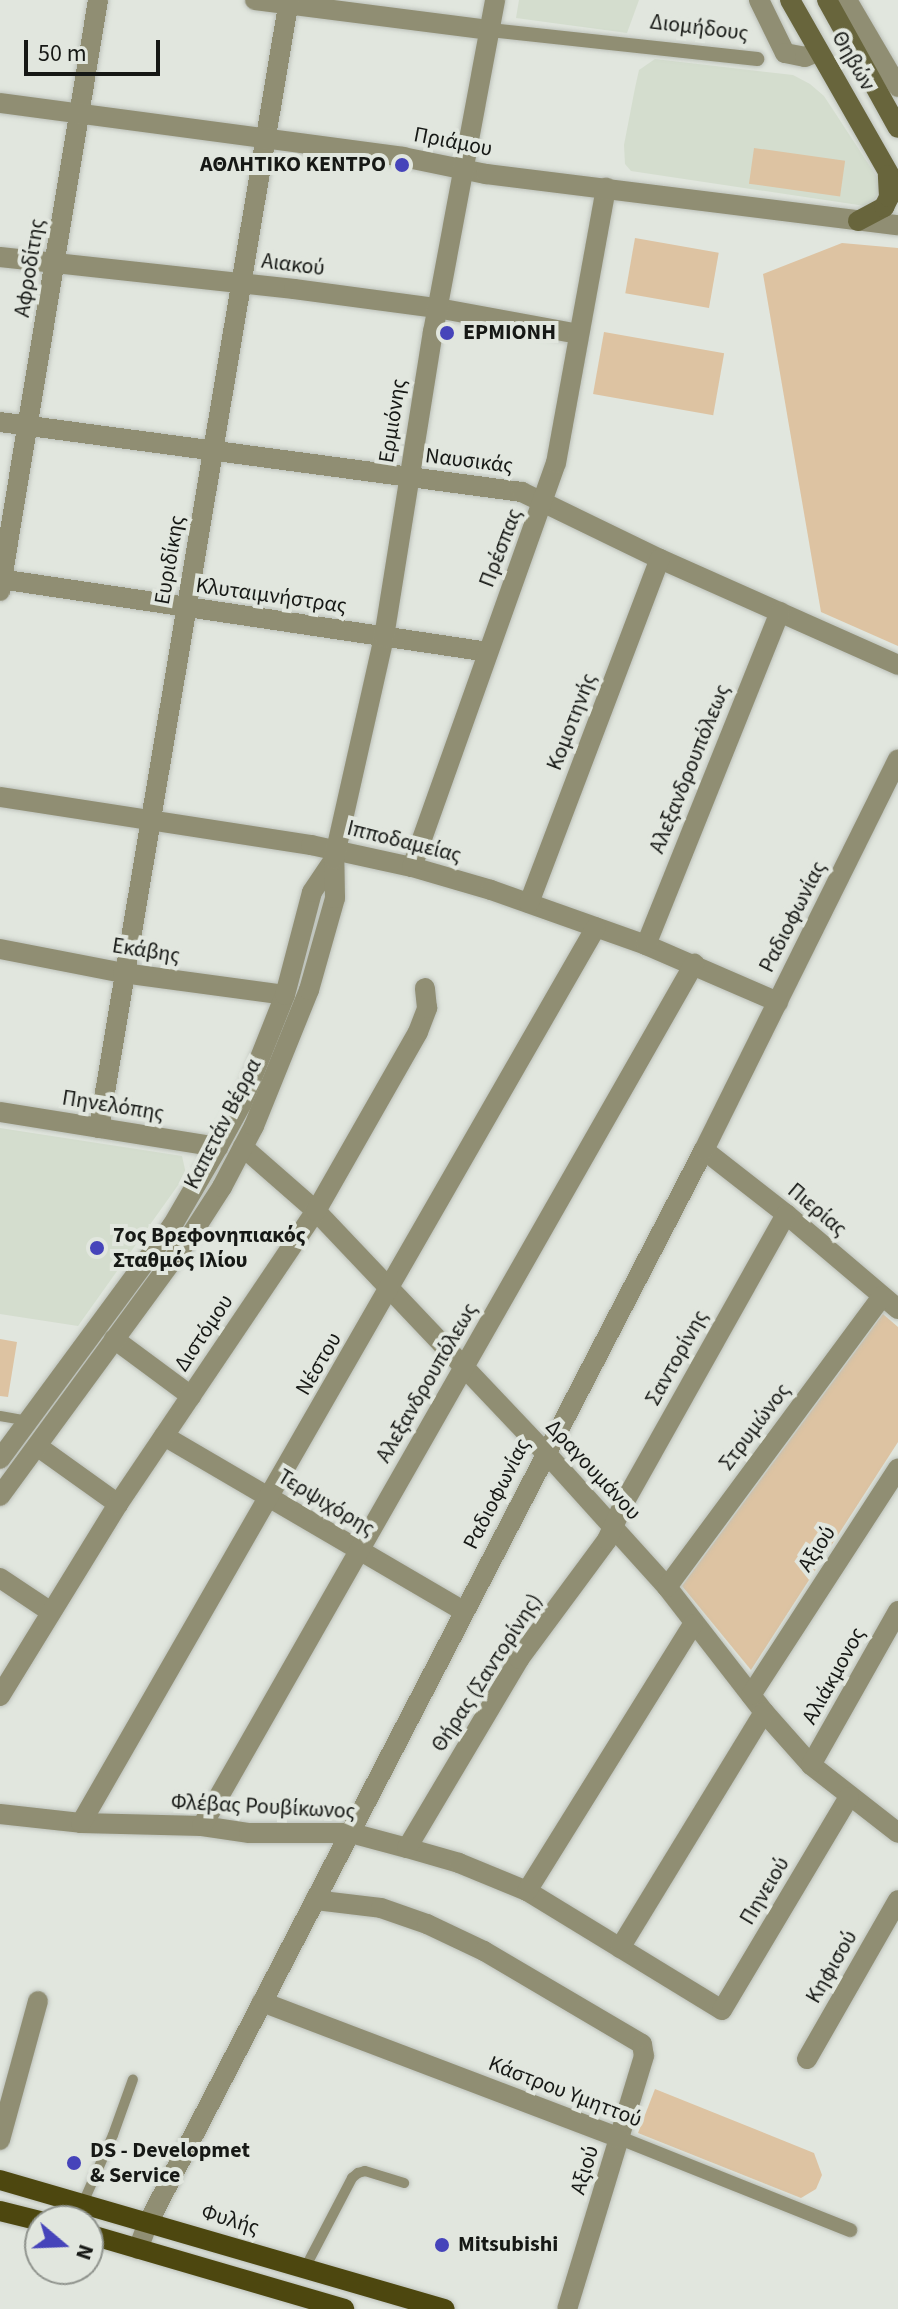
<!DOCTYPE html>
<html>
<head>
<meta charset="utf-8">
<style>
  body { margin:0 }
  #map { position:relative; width:898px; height:2309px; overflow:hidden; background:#e1e6de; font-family:"Source Sans 3",sans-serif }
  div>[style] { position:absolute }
  .built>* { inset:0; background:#d4ddce }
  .green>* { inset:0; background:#ddc3a2; transform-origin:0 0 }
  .roads { filter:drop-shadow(0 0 2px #bcc1ba) drop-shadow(0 0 2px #bcc1ba) }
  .service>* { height:10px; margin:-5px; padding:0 5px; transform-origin:5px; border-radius:5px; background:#908e73 }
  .pedestrian>* { height:14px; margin:-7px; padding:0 7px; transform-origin:7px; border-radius:7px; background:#908e73 }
  .minor>* { height:20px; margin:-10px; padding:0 10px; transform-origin:10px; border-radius:10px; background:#908e73 }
  .tertiary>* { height:20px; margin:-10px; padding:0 10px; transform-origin:10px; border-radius:10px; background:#908e73 }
  .secondary>* { height:20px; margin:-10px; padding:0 10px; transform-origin:10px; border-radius:10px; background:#68653c }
  .primary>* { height:20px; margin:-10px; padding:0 10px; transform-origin:10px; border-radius:10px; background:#4d470f }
  .dots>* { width:22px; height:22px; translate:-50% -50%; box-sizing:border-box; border:4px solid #e1e6de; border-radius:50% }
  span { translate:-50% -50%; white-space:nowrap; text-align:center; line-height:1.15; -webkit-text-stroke:8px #e1e6de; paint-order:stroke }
  .street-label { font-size:22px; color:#161815 }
  .poi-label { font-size:22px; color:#161815; font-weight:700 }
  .right { translate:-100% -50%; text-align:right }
  .left { translate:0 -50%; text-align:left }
  .north { position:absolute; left:24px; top:2205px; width:80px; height:80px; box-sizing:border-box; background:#e1e6de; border:2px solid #90948e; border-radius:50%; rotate:109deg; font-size:22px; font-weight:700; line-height:32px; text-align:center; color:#161815 }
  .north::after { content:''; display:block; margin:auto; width:28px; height:36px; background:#4644ba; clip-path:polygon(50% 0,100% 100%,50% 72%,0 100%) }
  .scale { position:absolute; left:24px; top:40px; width:136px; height:36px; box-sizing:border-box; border:4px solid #161815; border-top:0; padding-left:10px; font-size:24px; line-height:28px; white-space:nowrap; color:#161815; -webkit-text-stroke:6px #e1e6de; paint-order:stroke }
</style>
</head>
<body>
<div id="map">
  <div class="built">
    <i style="clip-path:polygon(519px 0,639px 0,627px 33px,516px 18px)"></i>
    <i style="clip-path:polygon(655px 59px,793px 75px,810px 84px,824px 96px,879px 180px,881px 187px,874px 202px,865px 206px,631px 171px,625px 164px,624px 145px,635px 88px,639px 70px)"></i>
    <i style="clip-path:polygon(0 1128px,182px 1156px,186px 1174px,78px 1326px,0 1314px)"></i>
  </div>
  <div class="green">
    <i style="left:754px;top:148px;width:92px;height:36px;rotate:8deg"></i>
    <i style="left:635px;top:238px;width:85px;height:56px;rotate:10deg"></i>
    <i style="clip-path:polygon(842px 243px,898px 248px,898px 646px,821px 612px,763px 274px)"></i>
    <i style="left:604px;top:332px;width:122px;height:63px;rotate:10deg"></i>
    <i style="clip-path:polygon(883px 1314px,898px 1327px,898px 1442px,751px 1670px,682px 1586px)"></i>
    <i style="clip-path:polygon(0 1339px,17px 1342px,8px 1397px,0 1396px)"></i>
    <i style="clip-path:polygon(655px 2089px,814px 2153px,822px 2175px,816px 2189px,801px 2198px,638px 2133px)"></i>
  </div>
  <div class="roads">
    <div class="service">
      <i style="left:0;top:1416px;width:27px;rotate:10deg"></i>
      <i style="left:83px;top:2203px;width:74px;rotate:-66.2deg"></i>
      <i style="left:113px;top:2135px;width:59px;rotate:-70.3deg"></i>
      <i style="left:305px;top:2268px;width:102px;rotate:-62.4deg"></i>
      <i style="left:352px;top:2178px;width:8px;rotate:-40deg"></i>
      <i style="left:358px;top:2173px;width:7px;rotate:-16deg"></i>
      <i style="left:365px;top:2171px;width:41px;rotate:17.1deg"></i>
    </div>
    <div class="pedestrian">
      <i style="left:490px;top:30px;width:269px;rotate:6.2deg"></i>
      <i style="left:620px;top:2138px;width:248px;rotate:21.8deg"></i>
    </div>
    <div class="minor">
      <i style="left:255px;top:0;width:237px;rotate:7.3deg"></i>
      <i style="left:759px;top:0;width:59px;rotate:63.9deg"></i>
      <i style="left:785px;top:53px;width:20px;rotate:11deg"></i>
      <i style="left:805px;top:57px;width:15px;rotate:-23deg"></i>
      <i style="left:847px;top:0;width:101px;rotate:59.6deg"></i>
      <i style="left:0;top:257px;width:296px;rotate:6.2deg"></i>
      <i style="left:294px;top:289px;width:144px;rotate:7.6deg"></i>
      <i style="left:437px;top:308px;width:143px;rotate:10.4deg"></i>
      <i style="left:0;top:422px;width:527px;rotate:7.64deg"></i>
      <i style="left:522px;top:492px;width:153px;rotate:25.9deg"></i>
      <i style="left:660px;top:559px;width:261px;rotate:24deg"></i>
      <i style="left:0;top:579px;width:493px;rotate:8.5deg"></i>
      <i style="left:0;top:591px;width:599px;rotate:-80.58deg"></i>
      <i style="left:0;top:797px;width:315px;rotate:8.8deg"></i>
      <i style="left:311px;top:845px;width:103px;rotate:12.3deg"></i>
      <i style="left:412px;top:867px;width:82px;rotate:16.2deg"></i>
      <i style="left:491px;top:890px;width:164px;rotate:19.5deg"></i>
      <i style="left:646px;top:945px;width:144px;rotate:23.4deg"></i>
      <i style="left:412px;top:867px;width:429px;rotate:-70.4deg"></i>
      <i style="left:556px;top:463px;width:280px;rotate:-79.7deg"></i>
      <i style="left:529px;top:903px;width:368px;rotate:-69.2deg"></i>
      <i style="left:646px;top:945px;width:359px;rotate:-68.1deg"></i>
      <i style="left:0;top:949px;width:125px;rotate:11deg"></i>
      <i style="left:123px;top:973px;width:163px;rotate:7.7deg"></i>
      <i style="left:0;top:1112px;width:221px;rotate:9.1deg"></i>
      <i style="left:99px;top:1128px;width:1144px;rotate:-80.44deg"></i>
      <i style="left:243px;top:1147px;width:97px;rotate:41.2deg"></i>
      <i style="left:316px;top:1211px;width:334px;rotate:46.5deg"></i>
      <i style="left:546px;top:1453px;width:181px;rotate:47.9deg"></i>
      <i style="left:667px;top:1587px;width:158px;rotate:52.2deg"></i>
      <i style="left:764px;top:1712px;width:71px;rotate:48.4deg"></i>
      <i style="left:811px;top:1765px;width:110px;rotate:38deg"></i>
      <i style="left:704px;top:1150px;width:104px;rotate:38deg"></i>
      <i style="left:786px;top:1214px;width:147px;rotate:40.3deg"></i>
      <i style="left:114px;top:1339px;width:96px;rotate:36.5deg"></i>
      <i style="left:164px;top:1436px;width:347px;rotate:30.3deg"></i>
      <i style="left:37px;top:1446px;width:100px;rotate:35.6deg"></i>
      <i style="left:0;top:1578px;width:61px;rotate:33.7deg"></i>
      <i style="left:667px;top:1587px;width:362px;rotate:-53.5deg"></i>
      <i style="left:751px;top:1695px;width:270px;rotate:-57deg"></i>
      <i style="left:0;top:1696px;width:225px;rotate:-58.4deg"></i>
      <i style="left:118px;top:1504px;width:354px;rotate:-56deg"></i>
      <i style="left:316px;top:1211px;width:206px;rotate:-60.3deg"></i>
      <i style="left:418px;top:1032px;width:26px;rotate:-69deg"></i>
      <i style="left:427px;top:1008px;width:20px;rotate:-96deg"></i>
      <i style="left:811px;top:1765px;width:177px;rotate:-60.5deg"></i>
      <i style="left:0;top:1814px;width:81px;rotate:6.3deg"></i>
      <i style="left:81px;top:1823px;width:121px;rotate:1.4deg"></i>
      <i style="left:202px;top:1826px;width:48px;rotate:8.5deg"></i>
      <i style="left:249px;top:1833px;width:102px"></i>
      <i style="left:351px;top:1833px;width:58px;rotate:15deg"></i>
      <i style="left:407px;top:1848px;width:54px;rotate:16.1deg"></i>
      <i style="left:459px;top:1863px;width:74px;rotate:22.4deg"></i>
      <i style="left:527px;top:1891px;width:228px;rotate:31.4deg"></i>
      <i style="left:722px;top:2010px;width:248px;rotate:-59.2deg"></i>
      <i style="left:81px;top:1823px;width:1033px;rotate:-60.11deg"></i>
      <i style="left:202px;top:1826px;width:993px;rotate:-60.28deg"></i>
      <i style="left:407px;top:1848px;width:220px;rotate:-59.3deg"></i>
      <i style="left:519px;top:1659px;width:148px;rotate:-53.5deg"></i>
      <i style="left:607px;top:1540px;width:41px;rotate:-65.3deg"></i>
      <i style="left:624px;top:1503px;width:331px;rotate:-60.7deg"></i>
      <i style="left:527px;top:1891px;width:314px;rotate:-58.1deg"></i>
      <i style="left:315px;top:1900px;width:66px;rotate:6.9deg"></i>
      <i style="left:381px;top:1908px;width:49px;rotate:19.2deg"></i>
      <i style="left:427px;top:1924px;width:63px;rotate:25.3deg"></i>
      <i style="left:484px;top:1951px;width:183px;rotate:30.5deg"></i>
      <i style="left:642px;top:2044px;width:12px;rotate:81deg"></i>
      <i style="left:644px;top:2056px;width:264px;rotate:106.9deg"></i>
      <i style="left:620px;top:1948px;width:276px;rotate:-58.6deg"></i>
      <i style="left:262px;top:2002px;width:383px;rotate:20.8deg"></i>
      <i style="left:807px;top:2059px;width:183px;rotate:-60.2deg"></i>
      <i style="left:0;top:2140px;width:144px;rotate:-74.7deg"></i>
    </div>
    <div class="tertiary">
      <i style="left:0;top:103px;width:407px;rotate:7.6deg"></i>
      <i style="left:403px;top:157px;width:85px;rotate:11.6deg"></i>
      <i style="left:486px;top:174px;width:415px;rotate:7.1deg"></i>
      <i style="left:0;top:1459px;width:290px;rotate:-53.6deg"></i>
      <i style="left:172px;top:1226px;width:91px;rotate:-59.8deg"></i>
      <i style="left:218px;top:1147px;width:50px;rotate:-61.4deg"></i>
      <i style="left:242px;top:1103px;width:116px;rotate:-68.3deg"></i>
      <i style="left:285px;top:995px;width:106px;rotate:-75.3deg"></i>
      <i style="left:312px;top:892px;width:40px;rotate:-56deg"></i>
      <i style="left:0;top:1496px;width:327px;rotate:-53.8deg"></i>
      <i style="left:193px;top:1232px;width:54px;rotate:-57.2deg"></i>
      <i style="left:222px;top:1187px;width:69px;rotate:-62.3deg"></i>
      <i style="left:254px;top:1126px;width:147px;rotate:-68deg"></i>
      <i style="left:309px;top:990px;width:96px;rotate:-74.2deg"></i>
      <i style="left:335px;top:898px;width:39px;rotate:-91deg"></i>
      <i style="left:334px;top:859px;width:228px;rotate:-77.3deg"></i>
      <i style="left:384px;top:637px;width:309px;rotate:-80.9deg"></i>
      <i style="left:433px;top:332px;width:338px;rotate:-79.4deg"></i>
      <i style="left:138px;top:2249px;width:30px;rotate:-69deg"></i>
      <i style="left:149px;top:2221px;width:1206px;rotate:-62.61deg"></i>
      <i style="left:704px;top:1150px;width:436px;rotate:-63.6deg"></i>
    </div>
    <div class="secondary">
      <i style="left:790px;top:0;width:218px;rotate:60.3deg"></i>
      <i style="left:827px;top:0;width:146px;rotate:61deg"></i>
      <i style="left:858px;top:221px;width:30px;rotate:-28deg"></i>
      <i style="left:884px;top:207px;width:11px;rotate:-63deg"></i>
      <i style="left:889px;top:197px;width:22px;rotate:-93deg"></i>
    </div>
    <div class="primary">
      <i style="left:0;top:2180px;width:463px;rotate:16.2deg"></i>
      <i style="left:0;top:2211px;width:41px;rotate:14deg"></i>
      <i style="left:88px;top:2234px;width:267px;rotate:16.3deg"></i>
    </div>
  </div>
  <div class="dots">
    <i style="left:402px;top:165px;background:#4644ba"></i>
    <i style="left:447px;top:333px;background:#4644ba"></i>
    <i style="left:97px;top:1248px;background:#4644ba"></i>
    <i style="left:74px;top:2163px;background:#4644ba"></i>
    <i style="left:442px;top:2245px;background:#4644ba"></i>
  </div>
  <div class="street-label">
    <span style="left:699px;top:28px;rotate:7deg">Διομήδους</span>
    <span style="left:853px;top:61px;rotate:60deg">Θηβών</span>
    <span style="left:453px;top:142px;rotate:11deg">Πριάμου</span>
    <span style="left:293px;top:265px;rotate:7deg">Αιακού</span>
    <span style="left:30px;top:268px;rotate:-81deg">Αφροδίτης</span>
    <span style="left:393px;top:421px;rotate:-81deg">Ερμιόνης</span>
    <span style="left:469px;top:461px;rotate:7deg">Ναυσικάς</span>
    <span style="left:501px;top:548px;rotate:-69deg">Πρέσπας</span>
    <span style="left:170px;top:560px;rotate:-80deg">Ευριδίκης</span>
    <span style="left:271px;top:596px;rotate:8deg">Κλυταιμνήστρας</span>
    <span style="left:572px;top:722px;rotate:-69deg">Κομοτηνής</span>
    <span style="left:690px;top:769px;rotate:-68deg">Αλεξανδρουπόλεως</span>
    <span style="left:404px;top:842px;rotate:14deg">Ιπποδαμείας</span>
    <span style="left:793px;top:917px;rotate:-63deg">Ραδιοφωνίας</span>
    <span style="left:146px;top:951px;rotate:9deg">Εκάβης</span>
    <span style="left:113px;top:1106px;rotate:9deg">Πηνελόπης</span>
    <span style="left:223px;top:1124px;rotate:-63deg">Καπετάν Βέρρα</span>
    <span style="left:817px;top:1210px;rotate:40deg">Πιερίας</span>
    <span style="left:204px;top:1333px;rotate:-56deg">Διστόμου</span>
    <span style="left:677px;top:1358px;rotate:-61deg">Σαντορίνης</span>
    <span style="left:319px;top:1364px;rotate:-60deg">Νέστου</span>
    <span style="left:427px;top:1383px;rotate:-60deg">Αλεξανδρουπόλεως</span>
    <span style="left:755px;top:1427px;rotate:-53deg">Στρυμώνος</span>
    <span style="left:593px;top:1470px;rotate:47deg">Δραγουμάνου</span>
    <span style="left:497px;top:1494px;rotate:-63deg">Ραδιοφωνίας</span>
    <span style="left:326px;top:1503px;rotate:31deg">Τερψιχόρης</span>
    <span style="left:817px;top:1549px;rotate:-57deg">Αξιού</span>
    <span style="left:487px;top:1673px;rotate:-57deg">Θήρας (Σαντορίνης)</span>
    <span style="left:834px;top:1676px;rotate:-61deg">Αλιάκμονος</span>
    <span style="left:263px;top:1807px;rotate:3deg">Φλέβας Ρουβίκωνος</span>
    <span style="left:765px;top:1891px;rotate:-59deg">Πηνειού</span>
    <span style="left:832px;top:1967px;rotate:-60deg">Κηφισού</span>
    <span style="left:565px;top:2092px;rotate:21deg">Κάστρου Υμηττού</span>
    <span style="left:585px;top:2170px;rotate:-73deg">Αξιού</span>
    <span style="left:230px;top:2220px;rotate:17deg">Φυλής</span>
  </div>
  <div class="poi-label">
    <span class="right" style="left:386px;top:165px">ΑΘΛΗΤΙΚΟ ΚΕΝΤΡΟ</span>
    <span class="left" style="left:463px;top:333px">ΕΡΜΙΟΝΗ</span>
    <span class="left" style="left:113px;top:1248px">7ος Βρεφονηπιακός<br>Σταθμός Ιλίου</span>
    <span class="left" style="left:90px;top:2163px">DS - Developmet<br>&amp; Service</span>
    <span class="left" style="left:458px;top:2245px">Mitsubishi</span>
  </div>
  <div class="north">N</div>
  <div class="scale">50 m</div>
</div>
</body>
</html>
